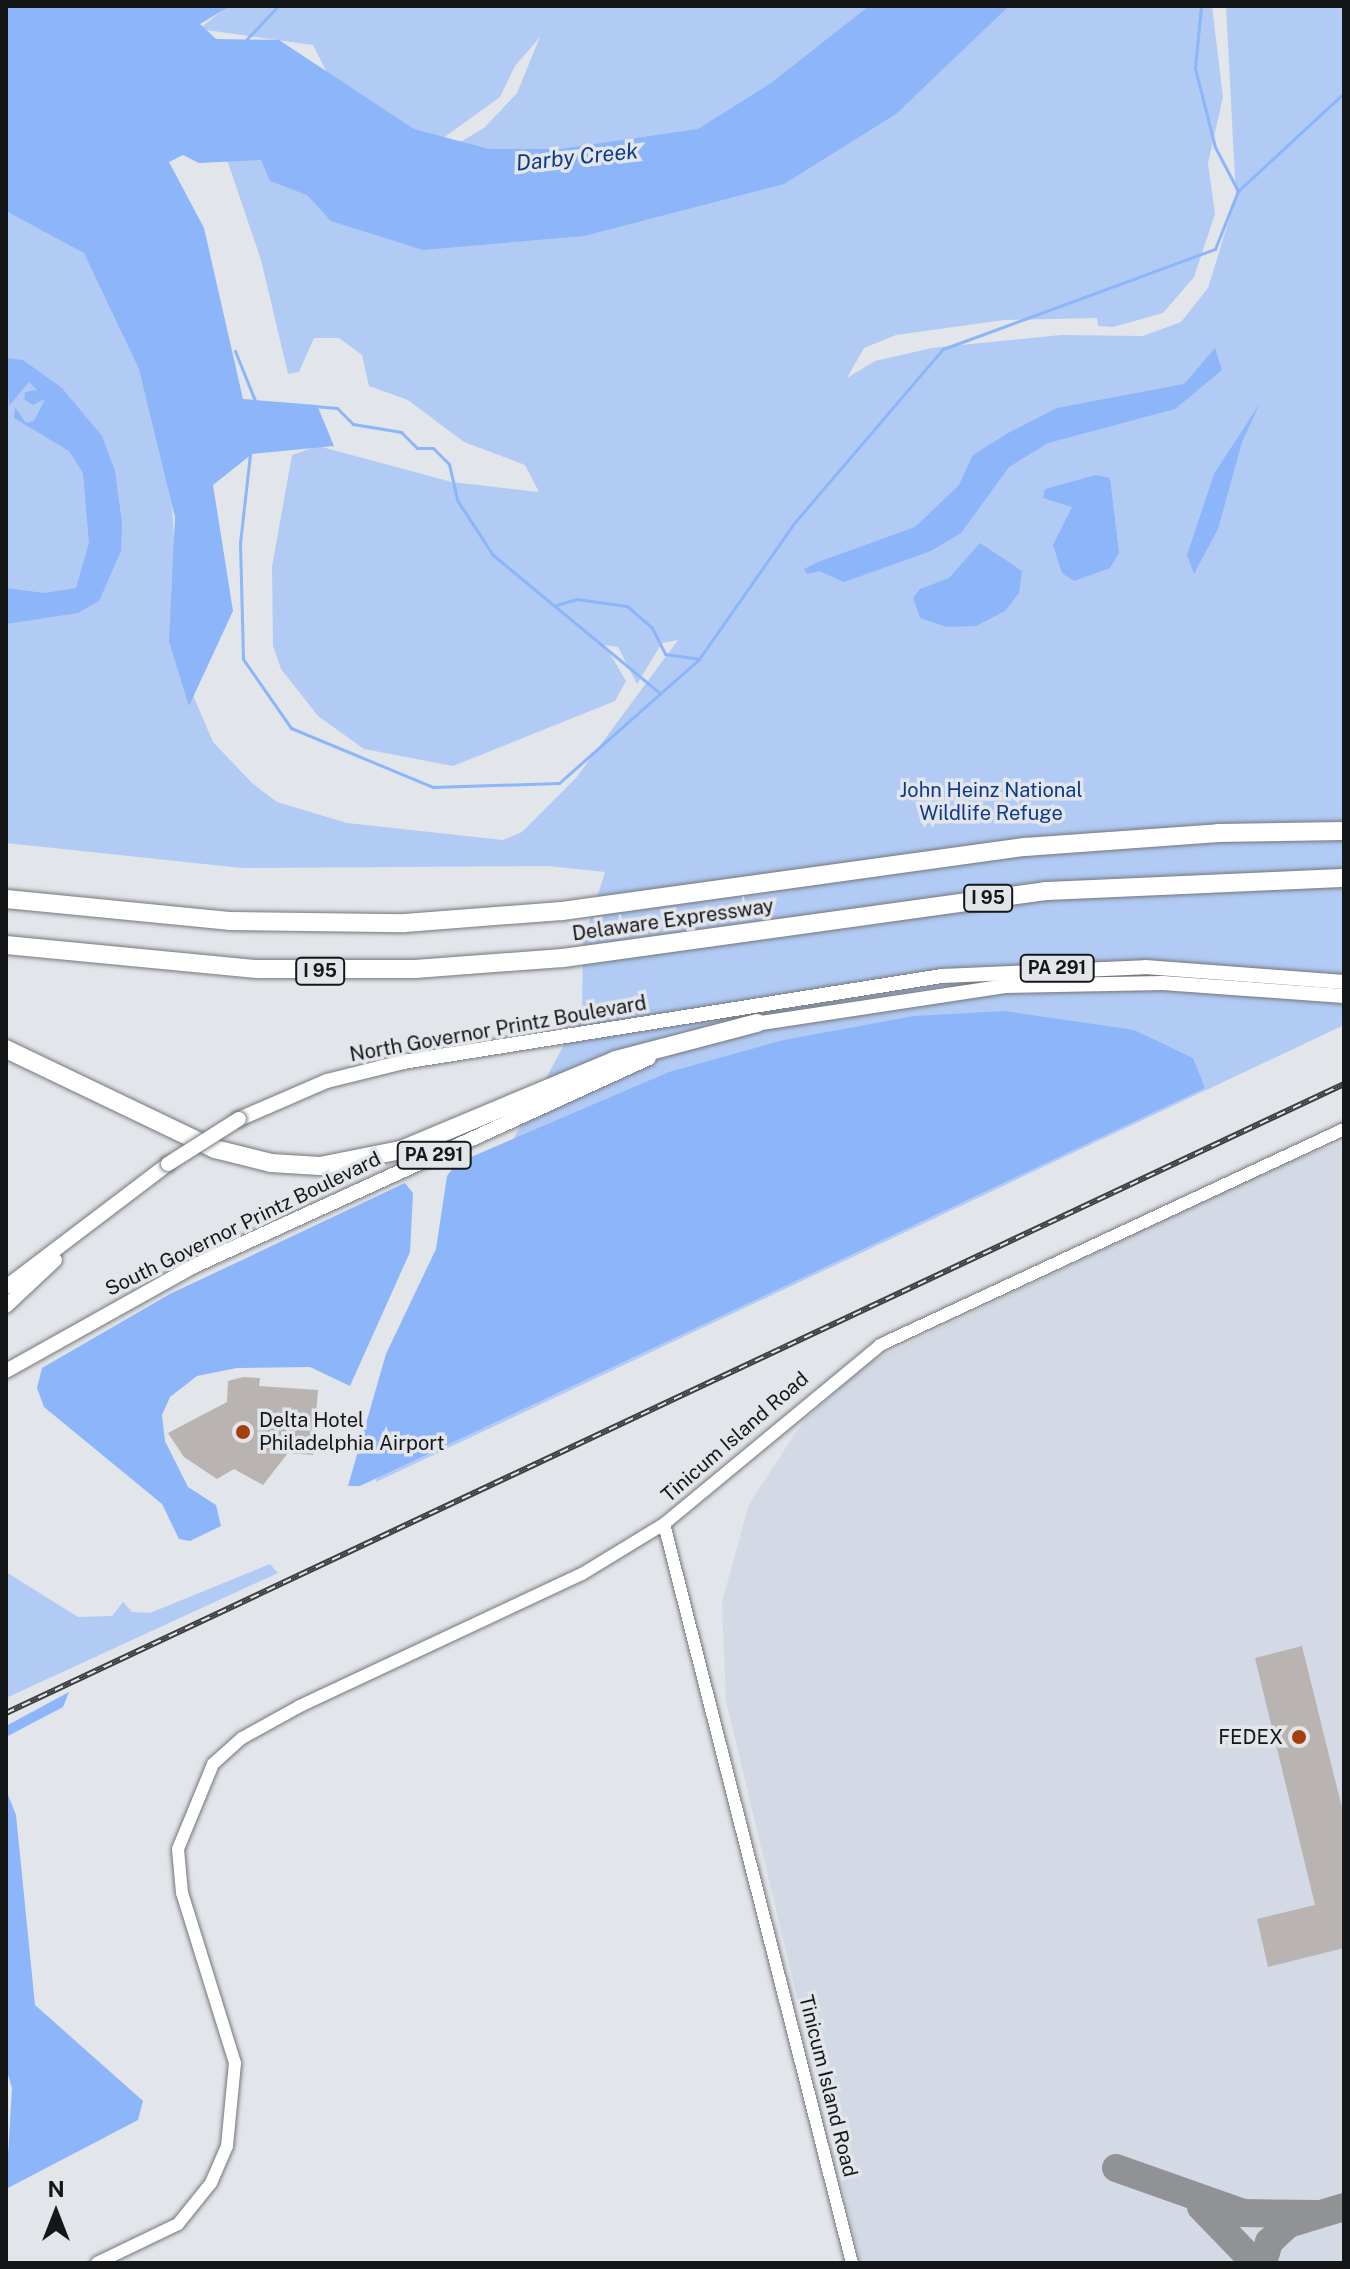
<!DOCTYPE html>
<html>
<head>
<meta charset="utf-8">
<style>
  body { margin:0 }
  #map { position:relative; width:1350px; height:2269px; overflow:hidden; background:#e2e5ea; font-family:"Public Sans",sans-serif }
  div>[style] { position:absolute }
  .built>* { inset:0; background:#d3dae5 }
  .green>* { inset:0; background:#b2cbf5 }
  .water>* { inset:0; background:#8cb5fa }
  .stream>* { height:3px; margin:-1.5px; padding:0 1.5px; transform-origin:1.5px; border-radius:1.5px; background:#8cb5fa }
  .taxiway>* { height:28px; margin:-14px; padding:0 14px; transform-origin:14px; border-radius:14px; background:#909296 }
  .building>* { inset:0; background:#b9b3b1 }
  .roads { filter:drop-shadow(0 0 2px #74777b) drop-shadow(0 0 2px #74777b) }
  .minor>* { height:12px; margin:-6px; padding:0 6px; transform-origin:6px; border-radius:6px; background:#fff }
  .major>* { height:14px; margin:-7px; padding:0 7px; transform-origin:7px; border-radius:7px; background:#fff }
  .highway>* { height:18px; margin:-9px; padding:0 9px; transform-origin:9px; border-radius:9px; background:#fff }
  .rail>* { height:6px; margin-top:-3px; transform-origin:0; background:repeating-linear-gradient(90deg,#e2e5ea 0 9px,#3e3f41 0 18px); box-sizing:border-box; border-block:2px solid #3e3f41 }
  .bridges { filter:drop-shadow(0 0 2px #74777b) drop-shadow(0 0 2px #74777b) }
  .major-bridge>* { height:14px; margin:-7px; padding:0 7px; transform-origin:7px; border-radius:7px; background:#fff }
  .dots>* { width:22px; height:22px; translate:-50% -50%; box-sizing:border-box; border:4px solid #e2e5ea; border-radius:50% }
  span { translate:-50% -50%; white-space:nowrap; text-align:center; line-height:1.15; -webkit-text-stroke:7px #e2e5ea; paint-order:stroke }
  .shield-label span { padding:2px 6px; background:#e2e5ea; border:2px solid; border-radius:6px; -webkit-text-stroke-width:0 }
  .shield-label { font-size:18px; color:#151617; font-weight:700 }
  .park-label { font-size:20px; color:#0d3a88 }
  .street-label { font-size:20px; color:#151617 }
  .poi-label { font-size:20px; color:#151617 }
  .left { translate:0 -50%; text-align:left }
  .right { translate:-100% -50%; text-align:right }
  .water-label { font-size:22px; color:#0d3a88; font-style:italic }
  .frame { position:absolute; inset:0; border:8px solid #151617; pointer-events:none }
  .north { position:absolute; left:16px; top:2173px; width:80px; height:80px; -webkit-text-stroke:6px #e2e5ea; paint-order:stroke; rotate:0deg; font-size:22px; font-weight:700; line-height:32px; text-align:center; color:#151617 }
  .north::after { content:''; display:block; margin:auto; width:28px; height:36px; background:#151617; clip-path:polygon(50% 0,100% 100%,50% 72%,0 100%) }
</style>
</head>
<body>
<div id="map">
  <div class="built">
    <i style="clip-path:polygon(1344px 1142px,1344px 2263px,861px 2263px,726px 1701px,722px 1602px,749px 1504px,804px 1420px,868px 1363px,1274px 1167px)"></i>
  </div>
  <div class="green">
    <i style="clip-path:polygon(228px 6px,1212px 6px,1223px 97px,1208px 163px,1215px 214px,1194px 277px,1163px 313px,1113px 327px,1098px 326px,1097px 318px,1004px 320px,896px 335px,864px 348px,847px 378px,875px 361px,932px 348px,1061px 335px,1143px 336px,1181px 322px,1208px 288px,1236px 197px,1226px 6px,1344px 6px,1344px 1025px,376px 1482px,379px 1452px,507px 1151px,582px 1011px,583px 942px,605px 872px,548px 866px,242px 868px,6px 843px,6px 107px,103px 166px,172px 505px,182px 669px,213px 742px,252px 783px,277px 802px,347px 823px,503px 840px,522px 832px,576px 778px,678px 640px,662px 643px,637px 684px,618px 647px,605px 645px,626px 681px,615px 701px,453px 766px,364px 749px,318px 716px,281px 669px,273px 646px,272px 567px,292px 455px,318px 446px,452px 482px,539px 492px,525px 465px,464px 442px,408px 400px,369px 386px,362px 355px,339px 338px,314px 338px,299px 372px,288px 374px,261px 260px,222px 145px,586px 166px,452px 147px,484px 128px,517px 93px,540px 37px,515px 66px,500px 97px,439px 141px,345px 108px,313px 45px,199px 29px)"></i>
    <i style="clip-path:polygon(270px 1564px,278px 1573px,6px 1698px,6px 1572px,78px 1617px,112px 1616px,123px 1602px,132px 1612px,150px 1613px)"></i>
  </div>
  <div class="water">
    <i style="clip-path:polygon(6px 6px,230px 6px,200px 24px,216px 39px,279px 40px,414px 129px,489px 149px,560px 149px,698px 129px,771px 83px,869px 6px,1009px 6px,896px 114px,784px 184px,584px 236px,423px 250px,331px 221px,307px 195px,270px 181px,261px 160px,199px 163px,183px 155px,169px 162px,204px 228px,243px 399px,317px 405px,334px 446px,252px 454px,213px 485px,233px 611px,189px 706px,169px 641px,175px 517px,139px 369px,84px 253px,6px 211px)"></i>
    <i style="clip-path:polygon(1215px 348px,1222px 370px,1175px 409px,1048px 443px,1009px 467px,961px 533px,931px 551px,844px 582px,819px 571px,807px 574px,804px 569px,818px 562px,915px 527px,959px 485px,973px 455px,1008px 433px,1057px 408px,1184px 384px)"></i>
    <i style="clip-path:polygon(6px 358px,23px 360px,62px 388px,102px 436px,115px 471px,122px 523px,121px 551px,99px 601px,78px 613px,6px 624px,6px 588px,44px 593px,76px 588px,89px 543px,83px 473px,69px 451px,14px 418px,15px 407px,26px 423px,34px 421px,45px 399px,33px 405px,24px 399px,25px 392px,37px 390px,29px 382px,9px 406px)"></i>
    <i style="clip-path:polygon(1260px 403px,1242px 442px,1218px 529px,1194px 574px,1187px 555px,1214px 474px)"></i>
    <i style="clip-path:polygon(1096px 475px,1110px 478px,1119px 553px,1110px 568px,1074px 581px,1062px 573px,1053px 545px,1072px 507px,1043px 498px,1045px 489px)"></i>
    <i style="clip-path:polygon(980px 543px,1022px 571px,1019px 593px,1005px 611px,976px 626px,947px 627px,920px 618px,913px 598px,920px 589px,949px 578px)"></i>
    <i style="clip-path:polygon(1004px 1011px,1134px 1030px,1193px 1058px,1205px 1088px,360px 1486px,348px 1486px,386px 1354px,436px 1249px,447px 1176px,457px 1163px,669px 1072px,784px 1040px,914px 1016px)"></i>
    <i style="clip-path:polygon(405px 1183px,413px 1193px,410px 1252px,350px 1386px,310px 1367px,237px 1368px,197px 1376px,170px 1397px,162px 1415px,165px 1441px,188px 1487px,216px 1505px,221px 1526px,190px 1541px,179px 1539px,162px 1504px,44px 1407px,37px 1388px,42px 1368px,170px 1294px)"></i>
    <i style="clip-path:polygon(69px 1692px,63px 1707px,6px 1737px,6px 1726px)"></i>
    <i style="clip-path:polygon(6px 1790px,16px 1815px,35px 2005px,143px 2101px,138px 2120px,6px 2189px,12px 2088px,6px 2068px)"></i>
  </div>
  <div class="stream">
    <i style="left:1201px;top:6px;width:62px;rotate:95.5deg"></i>
    <i style="left:1195px;top:68px;width:81px;rotate:75.8deg"></i>
    <i style="left:1215px;top:147px;width:50px;rotate:62.4deg"></i>
    <i style="left:245px;top:41px;width:48px;rotate:-46.7deg"></i>
    <i style="left:235px;top:351px;width:56px;rotate:68deg"></i>
    <i style="left:314px;top:406px;width:23px;rotate:5deg"></i>
    <i style="left:337px;top:408px;width:23px;rotate:45deg"></i>
    <i style="left:353px;top:424px;width:49px;rotate:9.5deg"></i>
    <i style="left:401px;top:432px;width:23px;rotate:45deg"></i>
    <i style="left:417px;top:448px;width:16px"></i>
    <i style="left:433px;top:448px;width:23px;rotate:45deg"></i>
    <i style="left:449px;top:464px;width:37px;rotate:77deg"></i>
    <i style="left:457px;top:500px;width:66px;rotate:56.8deg"></i>
    <i style="left:493px;top:555px;width:217px;rotate:39.6deg"></i>
    <i style="left:250px;top:454px;width:90px;rotate:96.4deg"></i>
    <i style="left:240px;top:543px;width:116px;rotate:88.5deg"></i>
    <i style="left:243px;top:659px;width:84px;rotate:55.2deg"></i>
    <i style="left:291px;top:728px;width:154px;rotate:22.6deg"></i>
    <i style="left:433px;top:787px;width:126px;rotate:-1.8deg"></i>
    <i style="left:559px;top:783px;width:187px;rotate:-41.5deg"></i>
    <i style="left:699px;top:659px;width:167px;rotate:-55deg"></i>
    <i style="left:795px;top:522px;width:228px;rotate:-49.5deg"></i>
    <i style="left:943px;top:349px;width:290px;rotate:-20.2deg"></i>
    <i style="left:1215px;top:249px;width:62px;rotate:-68.4deg"></i>
    <i style="left:1238px;top:191px;width:144px;rotate:-42.8deg"></i>
    <i style="left:556px;top:605px;width:22px;rotate:-16deg"></i>
    <i style="left:577px;top:599px;width:50px;rotate:8deg"></i>
    <i style="left:627px;top:606px;width:33px;rotate:41deg"></i>
    <i style="left:652px;top:628px;width:29px;rotate:63deg"></i>
    <i style="left:665px;top:654px;width:34px;rotate:8deg"></i>
  </div>
  <div class="taxiway">
    <i style="left:1116px;top:2168px;width:135px;rotate:19.5deg"></i>
    <i style="left:1243px;top:2213px;width:76px;rotate:0.8deg"></i>
    <i style="left:1201px;top:2207px;width:78px;rotate:46deg"></i>
    <i style="left:1263px;top:2263px;width:22px;rotate:-74deg"></i>
    <i style="left:1269px;top:2242px;width:26px;rotate:-43deg"></i>
    <i style="left:1288px;top:2224px;width:59px;rotate:-16.9deg"></i>
  </div>
  <div class="building">
    <i style="clip-path:polygon(243px 1377px,260px 1378px,259px 1386px,318px 1390px,313px 1455px,288px 1453px,263px 1485px,234px 1469px,217px 1479px,184px 1457px,168px 1433px,227px 1402px,228px 1381px)"></i>
    <i style="clip-path:polygon(1302px 1646px,1344px 1816px,1344px 1948px,1268px 1967px,1257px 1919px,1315px 1905px,1255px 1658px)"></i>
  </div>
  <div class="roads">
    <div class="minor">
      <i style="left:664px;top:1524px;width:763px;rotate:75.73deg"></i>
      <i style="left:97px;top:2263px;width:90px;rotate:-25.7deg"></i>
      <i style="left:178px;top:2224px;width:53px;rotate:-51.2deg"></i>
      <i style="left:211px;top:2183px;width:40px;rotate:-66.6deg"></i>
      <i style="left:227px;top:2146px;width:83px;rotate:-84.5deg"></i>
      <i style="left:235px;top:2063px;width:178px;rotate:-107.3deg"></i>
      <i style="left:182px;top:1893px;width:44px;rotate:-95.2deg"></i>
      <i style="left:178px;top:1849px;width:92px;rotate:-67.6deg"></i>
      <i style="left:213px;top:1764px;width:39px;rotate:-42deg"></i>
      <i style="left:242px;top:1738px;width:66px;rotate:-28.9deg"></i>
      <i style="left:300px;top:1706px;width:311px;rotate:-25.1deg"></i>
      <i style="left:582px;top:1574px;width:96px;rotate:-31.4deg"></i>
      <i style="left:664px;top:1524px;width:281px;rotate:-39.6deg"></i>
      <i style="left:880px;top:1345px;width:512px;rotate:-24.96deg"></i>
    </div>
    <div class="major">
      <i style="left:748px;top:1025px;width:260px;rotate:-8.6deg"></i>
      <i style="left:1005px;top:986px;width:158px;rotate:-1.1deg"></i>
      <i style="left:1163px;top:983px;width:181px;rotate:4.1deg"></i>
      <i style="left:239px;top:1119px;width:96px;rotate:-23.4deg"></i>
      <i style="left:327px;top:1081px;width:78px;rotate:-14deg"></i>
      <i style="left:403px;top:1062px;width:546px;rotate:-9.07deg"></i>
      <i style="left:942px;top:976px;width:203px;rotate:-2.5deg"></i>
      <i style="left:1145px;top:967px;width:200px;rotate:4.3deg"></i>
      <i style="left:6px;top:1287px;width:203px;rotate:-37.2deg"></i>
      <i style="left:6px;top:1306px;width:67px;rotate:-43.2deg"></i>
      <i style="left:6px;top:1371px;width:215px;rotate:-29.2deg"></i>
      <i style="left:194px;top:1266px;width:500px;rotate:-24.57deg"></i>
    </div>
    <div class="highway">
      <i style="left:6px;top:899px;width:224px;rotate:5.6deg"></i>
      <i style="left:229px;top:921px;width:176px;rotate:0.7deg"></i>
      <i style="left:405px;top:923px;width:157px;rotate:-4.4deg"></i>
      <i style="left:562px;top:911px;width:467px;rotate:-7.9deg"></i>
      <i style="left:1025px;top:847px;width:194px;rotate:-4.1deg"></i>
      <i style="left:1218px;top:833px;width:126px;rotate:-0.9deg"></i>
      <i style="left:6px;top:945px;width:252px;rotate:5.5deg"></i>
      <i style="left:257px;top:969px;width:158px"></i>
      <i style="left:415px;top:969px;width:148px;rotate:-4.3deg"></i>
      <i style="left:563px;top:958px;width:487px;rotate:-7.9deg"></i>
      <i style="left:1045px;top:891px;width:299px;rotate:-2.5deg"></i>
      <i style="left:6px;top:1049px;width:232px;rotate:25.6deg"></i>
      <i style="left:215px;top:1149px;width:58px;rotate:14deg"></i>
      <i style="left:271px;top:1163px;width:49px;rotate:3.5deg"></i>
      <i style="left:320px;top:1166px;width:83px;rotate:-11.2deg"></i>
      <i style="left:401px;top:1150px;width:233px;rotate:-22.7deg"></i>
      <i style="left:616px;top:1060px;width:146px;rotate:-14.7deg"></i>
    </div>
  </div>
  <div class="rail">
    <i style="left:6px;top:1713px;width:1478px;rotate:-25.18deg"></i>
  </div>
  <div class="bridges">
    <div class="major-bridge">
      <i style="left:168px;top:1164px;width:84px;rotate:-32.4deg"></i>
    </div>
  </div>
  <div class="dots">
    <i style="left:243px;top:1432px;background:#a43f0f"></i>
    <i style="left:1299px;top:1737px;background:#a43f0f"></i>
  </div>
  <div class="shield-label">
    <span style="left:988px;top:898px">I 95</span>
    <span style="left:1057px;top:968px">PA 291</span>
    <span style="left:320px;top:971px">I 95</span>
    <span style="left:434px;top:1155px">PA 291</span>
  </div>
  <div class="park-label">
    <span style="left:991px;top:802px">John Heinz National<br>Wildlife Refuge</span>
  </div>
  <div class="street-label">
    <span style="left:673px;top:920px;rotate:-8deg">Delaware Expressway</span>
    <span style="left:498px;top:1029px;rotate:-10deg">North Governor Printz Boulevard</span>
    <span style="left:243px;top:1224px;rotate:-26deg">South Governor Printz Boulevard</span>
    <span style="left:735px;top:1437px;rotate:-41deg">Tinicum Island Road</span>
    <span style="left:828px;top:2086px;rotate:76deg">Tinicum Island Road</span>
  </div>
  <div class="poi-label">
    <span class="left" style="left:259px;top:1432px">Delta Hotel<br>Philadelphia Airport</span>
    <span class="right" style="left:1283px;top:1737px">FEDEX</span>
  </div>
  <div class="water-label">
    <span style="left:577px;top:157px;rotate:-6deg">Darby Creek</span>
  </div>
  <div class="frame"></div>
  <div class="north">N</div>
</div>
</body>
</html>
